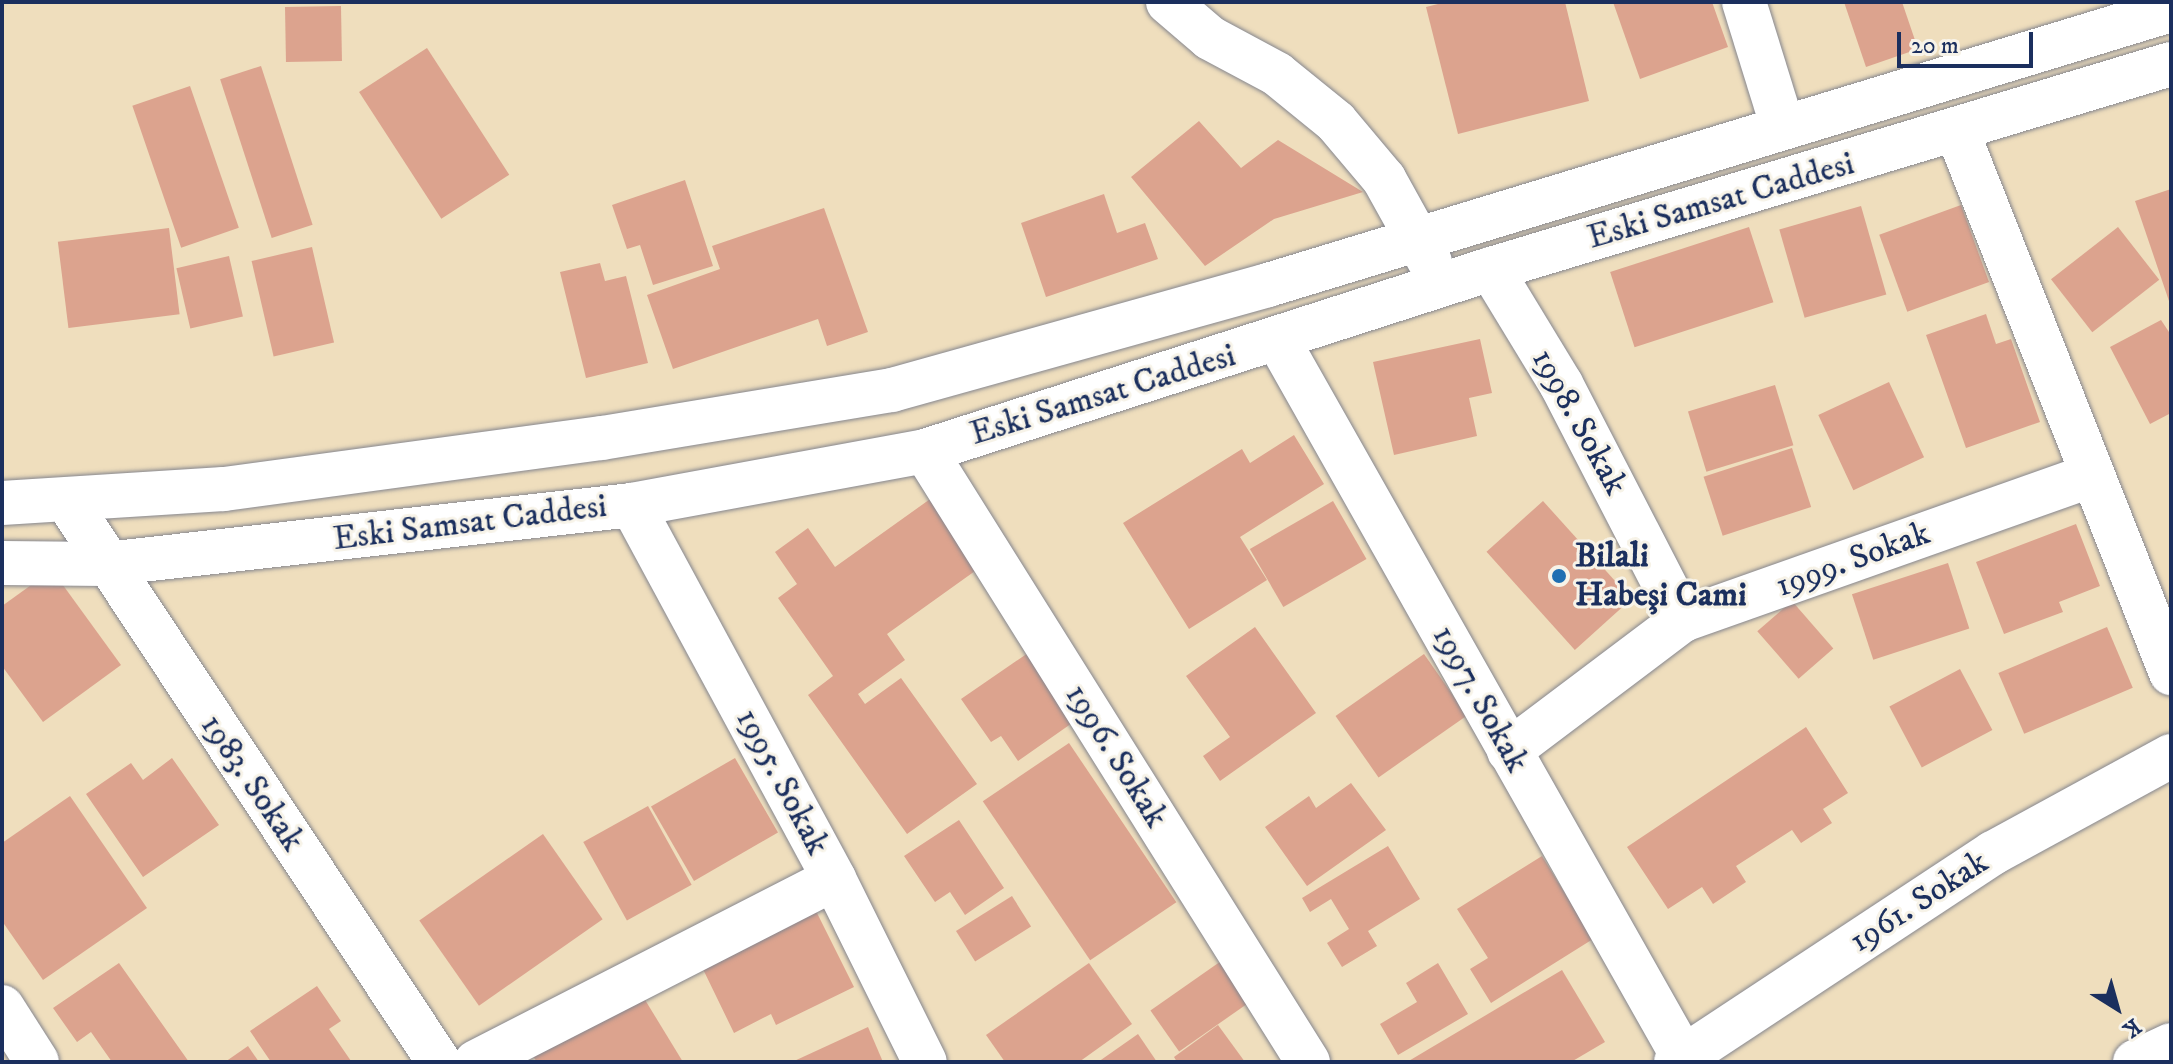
<!DOCTYPE html>
<html>
<head>
<meta charset="utf-8">
<style>
  body { margin:0 }
  #map { position:relative; width:2173px; height:1064px; overflow:hidden; background:#efdebd; font-family:"IM FELL DW Pica",serif }
  div>[style] { position:absolute }
  .building>* { inset:0; background:#dca38e; transform-origin:0 0 }
  .roads { filter:drop-shadow(0 0 2px #85868e) drop-shadow(0 0 2px #85868e) }
  .minor>* { height:44px; margin:-22px; padding:0 22px; transform-origin:22px; border-radius:22px; background:#fff }
  .dots>* { width:22px; height:22px; translate:-50% -50%; box-sizing:border-box; border:4px solid #f7f3e8; border-radius:50% }
  span { translate:-50% -50%; white-space:nowrap; text-align:center; line-height:1.15; -webkit-text-stroke:6px #f7f3e8; paint-order:stroke }
  .street-label { font-size:34px; color:#1b2f5e }
  .poi-label { font-size:34px; color:#1b2f5e; font-weight:700 }
  .left { translate:0 -50%; text-align:left }
  .frame { position:absolute; inset:0; border:4px solid #1b2f5e; pointer-events:none }
  .north { position:absolute; left:2077px; top:968px; width:80px; height:80px; -webkit-text-stroke:6px #f7f3e8; paint-order:stroke; rotate:143deg; font-size:22px; font-weight:700; line-height:32px; text-align:center; color:#1b2f5e }
  .north::after { content:''; display:block; margin:auto; width:28px; height:36px; background:#1b2f5e; clip-path:polygon(50% 0,100% 100%,50% 72%,0 100%) }
  .scale { position:absolute; left:1897px; top:32px; width:136px; height:36px; box-sizing:border-box; border:4px solid #1b2f5e; border-top:0; padding-left:10px; font-size:24px; line-height:28px; white-space:nowrap; color:#1b2f5e; -webkit-text-stroke:6px #f7f3e8; paint-order:stroke }
</style>
</head>
<body>
<div id="map">
  <div class="building">
    <i style="clip-path:polygon(1446px 2px,1565px 2px,1589px 101px,1458px 134px,1426px 7px)"></i>
    <i style="clip-path:polygon(1613px 2px,1712px 2px,1728px 47px,1640px 79px)"></i>
    <i style="clip-path:polygon(1844px 2px,1902px 2px,1918px 49px,1866px 67px)"></i>
    <i style="left:341px;top:6px;width:55px;height:56px;rotate:89deg"></i>
    <i style="left:427px;top:48px;width:151px;height:81px;rotate:57deg"></i>
    <i style="left:261px;top:66px;width:167px;height:43px;rotate:72deg"></i>
    <i style="left:190px;top:86px;width:150px;height:61px;rotate:71deg"></i>
    <i style="clip-path:polygon(1199px 121px,1241px 168px,1278px 140px,1363px 192px,1274px 219px,1205px 266px,1131px 177px)"></i>
    <i style="clip-path:polygon(685px 180px,713px 266px,653px 285px,640px 245px,627px 249px,612px 205px)"></i>
    <i style="clip-path:polygon(2171px 189px,2171px 304px,2170px 304px,2135px 201px)"></i>
    <i style="clip-path:polygon(1104px 194px,1117px 233px,1145px 223px,1158px 259px,1046px 297px,1021px 223px)"></i>
    <i style="left:1961px;top:205px;width:82px;height:87px;rotate:70deg"></i>
    <i style="left:1861px;top:206px;width:92px;height:85px;rotate:74deg"></i>
    <i style="clip-path:polygon(824px 208px,868px 332px,827px 346px,818px 319px,673px 369px,647px 295px,720px 269px,712px 246px)"></i>
    <i style="left:1749px;top:227px;width:79px;height:146px;rotate:72deg"></i>
    <i style="left:2118px;top:227px;width:67px;height:85px;rotate:52deg"></i>
    <i style="left:169px;top:228px;width:87px;height:112px;rotate:83deg"></i>
    <i style="left:312px;top:247px;width:98px;height:62px;rotate:77deg"></i>
    <i style="left:229px;top:256px;width:62px;height:54px;rotate:77deg"></i>
    <i style="clip-path:polygon(600px 263px,605px 281px,626px 276px,648px 363px,586px 378px,560px 272px)"></i>
    <i style="clip-path:polygon(1986px 314px,1996px 344px,2011px 339px,2040px 422px,1966px 448px,1926px 335px)"></i>
    <i style="clip-path:polygon(2161px 320px,2171px 335px,2171px 413px,2150px 424px,2110px 347px)"></i>
    <i style="clip-path:polygon(1480px 339px,1492px 393px,1469px 398px,1477px 436px,1394px 455px,1373px 362px)"></i>
    <i style="left:1889px;top:382px;width:83px;height:78px;rotate:65deg"></i>
    <i style="left:1775px;top:385px;width:63px;height:91px;rotate:73deg"></i>
    <i style="clip-path:polygon(1294px 435px,1324px 484px,1240px 537px,1267px 580px,1189px 629px,1123px 523px,1242px 449px,1250px 463px)"></i>
    <i style="left:1792px;top:448px;width:62px;height:93px;rotate:72deg"></i>
    <i style="clip-path:polygon(933px 497px,982px 566px,887px 634px,905px 660px,858px 694px,865px 704px,901px 678px,977px 784px,907px 834px,808px 695px,833px 676px,778px 598px,797px 584px,775px 552px,808px 528px,835px 567px)"></i>
    <i style="left:1333px;top:501px;width:67px;height:96px;rotate:60deg"></i>
    <i style="left:1543px;top:501px;width:132px;height:76px;rotate:48deg"></i>
    <i style="clip-path:polygon(2076px 524px,2100px 586px,2059px 602px,2063px 612px,2004px 634px,1976px 562px)"></i>
    <i style="left:1948px;top:563px;width:69px;height:101px;rotate:72deg"></i>
    <i style="clip-path:polygon(52px 570px,121px 665px,43px 722px,2px 666px,2px 606px)"></i>
    <i style="left:1792px;top:601px;width:63px;height:46px;rotate:49deg"></i>
    <i style="clip-path:polygon(1255px 627px,1316px 713px,1220px 781px,1203px 756px,1230px 737px,1186px 676px)"></i>
    <i style="left:2107px;top:627px;width:66px;height:118px;rotate:67deg"></i>
    <i style="clip-path:polygon(1028px 653px,1075px 721px,1018px 761px,1001px 736px,991px 742px,961px 699px)"></i>
    <i style="left:1424px;top:654px;width:75px;height:108px;rotate:55deg"></i>
    <i style="left:1960px;top:669px;width:69px;height:80px;rotate:62deg"></i>
    <i style="clip-path:polygon(1806px 727px,1848px 793px,1823px 809px,1832px 823px,1801px 843px,1792px 830px,1736px 866px,1746px 882px,1713px 904px,1702px 887px,1668px 909px,1627px 847px)"></i>
    <i style="left:1069px;top:743px;width:192px;height:104px;rotate:56deg"></i>
    <i style="clip-path:polygon(172px 758px,219px 825px,143px 877px,86px 794px,131px 763px,143px 780px)"></i>
    <i style="left:735px;top:758px;width:86px;height:97px;rotate:60deg"></i>
    <i style="clip-path:polygon(1351px 783px,1386px 830px,1307px 886px,1265px 827px,1309px 796px,1316px 808px)"></i>
    <i style="clip-path:polygon(70px 796px,147px 908px,43px 980px,2px 921px,2px 843px)"></i>
    <i style="left:648px;top:806px;width:90px;height:74px;rotate:61deg"></i>
    <i style="clip-path:polygon(959px 820px,1004px 888px,965px 915px,950px 892px,935px 902px,904px 856px)"></i>
    <i style="left:543px;top:834px;width:104px;height:151px;rotate:55deg"></i>
    <i style="clip-path:polygon(1388px 846px,1420px 899px,1368px 931px,1377px 946px,1342px 967px,1327px 943px,1349px 929px,1331px 899px,1310px 912px,1302px 898px)"></i>
    <i style="clip-path:polygon(1542px 856px,1593px 939px,1491px 1003px,1470px 969px,1488px 958px,1457px 909px)"></i>
    <i style="left:1012px;top:896px;width:36px;height:66px;rotate:58deg"></i>
    <i style="clip-path:polygon(814px 907px,854px 987px,776px 1025px,771px 1014px,734px 1033px,700px 963px)"></i>
    <i style="left:1234px;top:952px;width:50px;height:102px;rotate:55deg"></i>
    <i style="clip-path:polygon(119px 963px,189px 1062px,112px 1062px,91px 1032px,77px 1042px,53px 1008px)"></i>
    <i style="clip-path:polygon(1089px 963px,1132px 1024px,1079px 1062px,1005px 1062px,986px 1035px)"></i>
    <i style="clip-path:polygon(1438px 963px,1468px 1014px,1398px 1055px,1380px 1024px,1417px 1002px,1406px 983px)"></i>
    <i style="clip-path:polygon(1562px 970px,1605px 1042px,1571px 1062px,1407px 1062px)"></i>
    <i style="clip-path:polygon(317px 986px,341px 1021px,329px 1029px,351px 1061px,271px 1062px,250px 1031px)"></i>
    <i style="clip-path:polygon(639px 990px,683px 1062px,537px 1062px,532px 1055px)"></i>
    <i style="clip-path:polygon(1218px 1025px,1245px 1062px,1177px 1062px,1174px 1057px)"></i>
    <i style="clip-path:polygon(868px 1027px,883px 1062px,792px 1062px)"></i>
    <i style="clip-path:polygon(1138px 1034px,1157px 1062px,1098px 1062px)"></i>
    <i style="clip-path:polygon(248px 1046px,259px 1062px,225px 1062px)"></i>
  </div>
  <div class="roads">
    <div class="minor">
      <i style="left:1168px;top:2px;width:55px;rotate:40.6deg"></i>
      <i style="left:1210px;top:38px;width:76px;rotate:28.2deg"></i>
      <i style="left:1277px;top:74px;width:76px;rotate:39.1deg"></i>
      <i style="left:1336px;top:122px;width:75px;rotate:49.9deg"></i>
      <i style="left:1384px;top:179px;width:95px;rotate:61deg"></i>
      <i style="left:1744px;top:2px;width:129px;rotate:72.8deg"></i>
      <i style="left:1957px;top:131px;width:583px;rotate:68.45deg"></i>
      <i style="left:1491px;top:269px;width:135px;rotate:58.7deg"></i>
      <i style="left:1561px;top:384px;width:266px;rotate:62.7deg"></i>
      <i style="left:1278px;top:340px;width:829px;rotate:60.53deg"></i>
      <i style="left:925px;top:451px;width:721px;rotate:57.92deg"></i>
      <i style="left:68px;top:502px;width:672px;rotate:56.48deg"></i>
      <i style="left:2px;top:503px;width:222px;rotate:-3.6deg"></i>
      <i style="left:224px;top:489px;width:381px;rotate:-7.7deg"></i>
      <i style="left:602px;top:438px;width:294px;rotate:-9.4deg"></i>
      <i style="left:892px;top:390px;width:390px;rotate:-15.6deg"></i>
      <i style="left:1268px;top:285px;width:944px;rotate:-16.94deg"></i>
      <i style="left:632px;top:505px;width:425px;rotate:61.6deg"></i>
      <i style="left:834px;top:879px;width:204px;rotate:63.6deg"></i>
      <i style="left:2px;top:563px;width:104px;rotate:0.6deg"></i>
      <i style="left:106px;top:564px;width:529px;rotate:-6.4deg"></i>
      <i style="left:632px;top:505px;width:298px;rotate:-10.4deg"></i>
      <i style="left:925px;top:451px;width:595px;rotate:-17.83deg"></i>
      <i style="left:1491px;top:269px;width:710px;rotate:-16.78deg"></i>
      <i style="left:1509px;top:751px;width:218px;rotate:-37deg"></i>
      <i style="left:1683px;top:620px;width:434px;rotate:-19.5deg"></i>
      <i style="left:2px;top:1007px;width:65px;rotate:57.5deg"></i>
      <i style="left:476px;top:1062px;width:402px;rotate:-27.1deg"></i>
      <i style="left:1676px;top:1062px;width:380px;rotate:-33.4deg"></i>
      <i style="left:1993px;top:853px;width:203px;rotate:-28.6deg"></i>
      <i style="left:2135px;top:1062px;width:40px;rotate:-25deg"></i>
    </div>
  </div>
  <div class="dots">
    <i style="left:1559px;top:576px;background:#1f6fb2"></i>
  </div>
  <div class="street-label">
    <span style="left:1721px;top:201px;rotate:-16deg">Eski Samsat Caddesi</span>
    <span style="left:1103px;top:395px;rotate:-17deg">Eski Samsat Caddesi</span>
    <span style="left:1579px;top:422px;rotate:61deg">1998. Sokak</span>
    <span style="left:470px;top:523px;rotate:-7deg">Eski Samsat Caddesi</span>
    <span style="left:1853px;top:560px;rotate:-20deg">1999. Sokak</span>
    <span style="left:1480px;top:699px;rotate:61deg">1997. Sokak</span>
    <span style="left:1116px;top:756px;rotate:58deg">1996. Sokak</span>
    <span style="left:782px;top:782px;rotate:62deg">1995. Sokak</span>
    <span style="left:252px;top:783px;rotate:56deg">1983. Sokak</span>
    <span style="left:1919px;top:902px;rotate:-33deg">1961. Sokak</span>
  </div>
  <div class="poi-label">
    <span class="left" style="left:1575px;top:576px">Bilali<br>Habeşi Cami</span>
  </div>
  <div class="frame"></div>
  <div class="north">K</div>
  <div class="scale">20 m</div>
</div>
</body>
</html>
